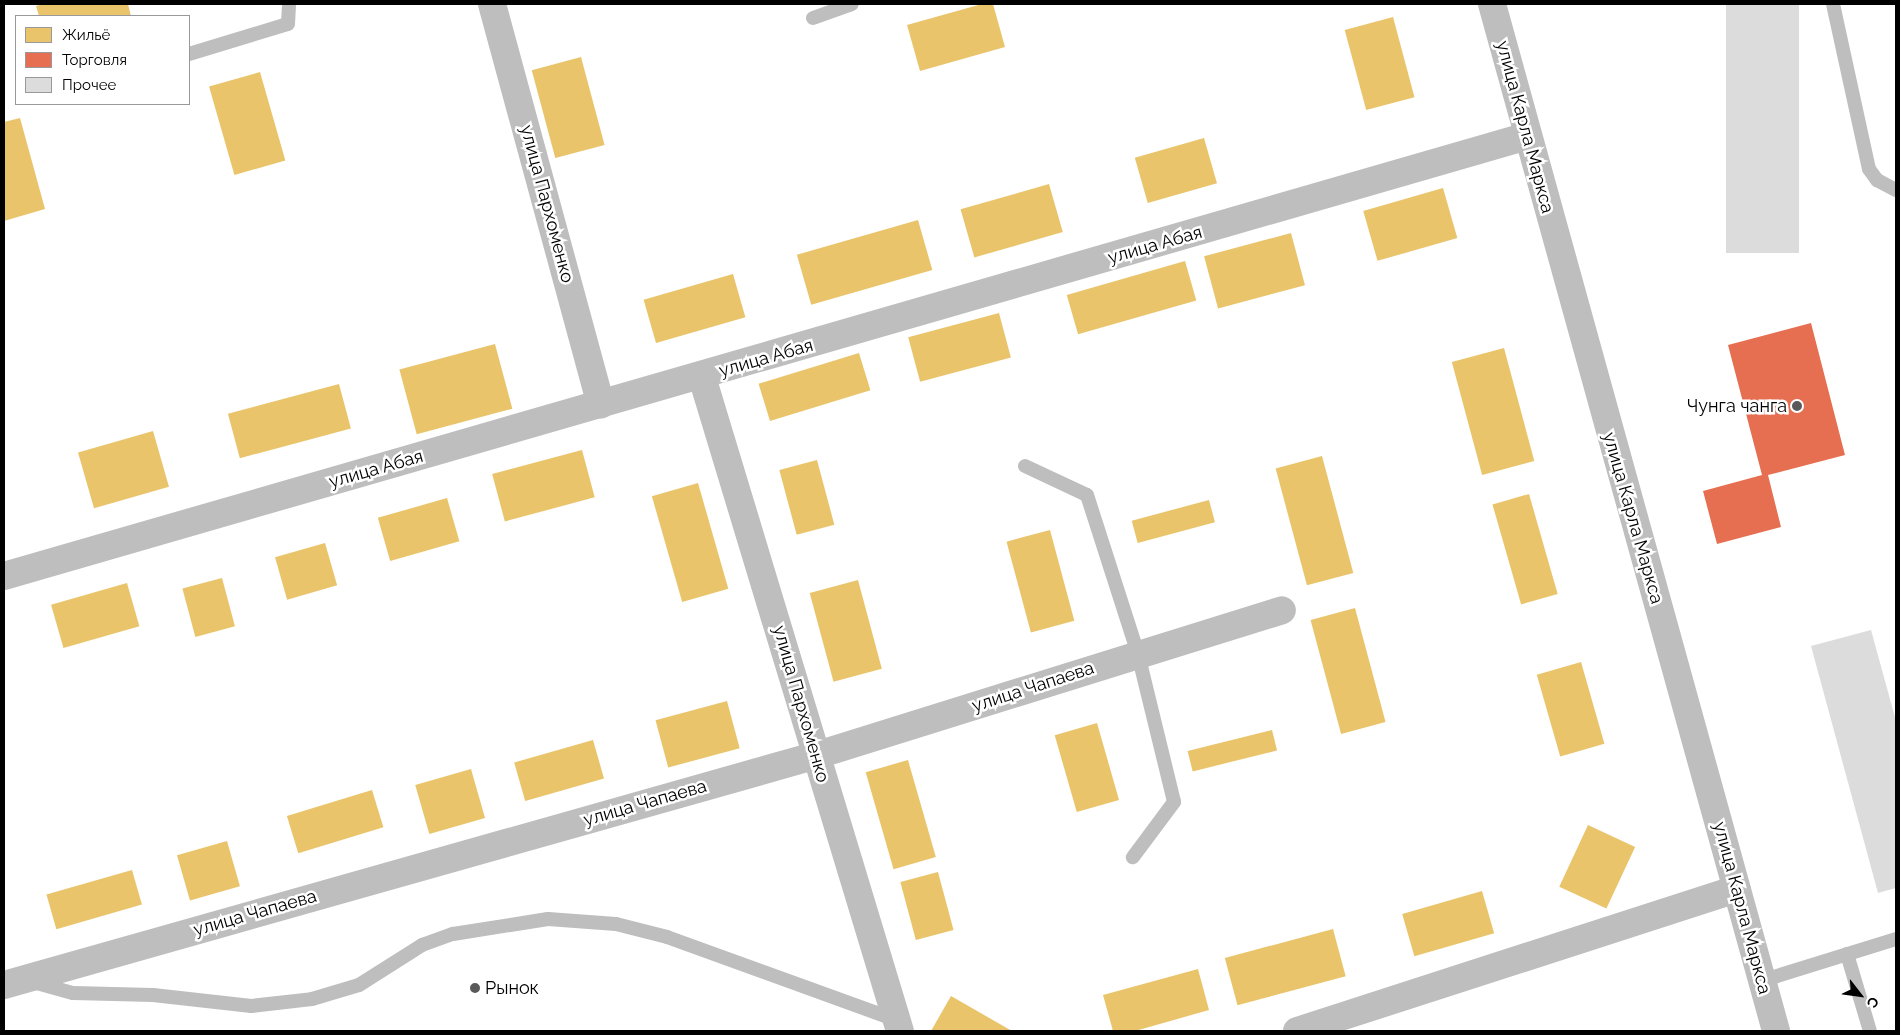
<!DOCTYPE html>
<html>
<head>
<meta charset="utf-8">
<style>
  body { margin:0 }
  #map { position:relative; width:1900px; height:1035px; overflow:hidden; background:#fff; font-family:Raleway,sans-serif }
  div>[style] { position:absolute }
  .homes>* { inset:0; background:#e9c46a; transform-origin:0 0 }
  .shops>* { inset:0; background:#e76f51 }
  .building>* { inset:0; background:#dcdcdc; transform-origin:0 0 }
  .service>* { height:14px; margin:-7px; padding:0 7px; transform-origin:7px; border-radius:7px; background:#bebebe }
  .minor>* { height:28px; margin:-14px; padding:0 14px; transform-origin:14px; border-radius:14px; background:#bebebe }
  .dots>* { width:14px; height:14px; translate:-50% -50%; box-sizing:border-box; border:2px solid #fff; border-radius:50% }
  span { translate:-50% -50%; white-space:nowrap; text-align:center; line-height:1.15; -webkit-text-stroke:5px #fff; paint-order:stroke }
  .street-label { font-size:18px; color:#000 }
  .poi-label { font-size:18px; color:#000 }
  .right { translate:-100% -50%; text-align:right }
  .left { translate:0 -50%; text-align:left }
  .frame { position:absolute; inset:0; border:5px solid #000; pointer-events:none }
  .legend { position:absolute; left:15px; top:15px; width:175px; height:90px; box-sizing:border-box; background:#fff; border:1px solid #999; margin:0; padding:6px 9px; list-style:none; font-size:15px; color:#000 }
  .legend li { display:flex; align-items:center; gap:10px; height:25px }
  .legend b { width:25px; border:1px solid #999 }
  .north { position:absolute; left:1835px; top:970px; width:50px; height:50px; -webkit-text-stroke:4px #fff; paint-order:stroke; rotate:120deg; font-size:14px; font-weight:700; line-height:20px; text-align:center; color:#000 }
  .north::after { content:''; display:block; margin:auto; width:18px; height:22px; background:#000; clip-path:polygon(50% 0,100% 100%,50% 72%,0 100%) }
</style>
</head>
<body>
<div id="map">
  <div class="homes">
    <i style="clip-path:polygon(43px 4px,128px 4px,131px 16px,39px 16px,36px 6px)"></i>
    <i style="clip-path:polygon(982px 4px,993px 4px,1005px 47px,920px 71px,907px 25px)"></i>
    <i style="left:1393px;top:17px;width:83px;height:50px;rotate:75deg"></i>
    <i style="left:581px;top:57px;width:91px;height:51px;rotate:75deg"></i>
    <i style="left:260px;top:72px;width:92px;height:53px;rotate:74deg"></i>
    <i style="clip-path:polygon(20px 118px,45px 209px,4px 221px,4px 122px)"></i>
    <i style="left:1204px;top:138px;width:47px;height:72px;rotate:74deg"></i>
    <i style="left:1049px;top:184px;width:50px;height:92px;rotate:74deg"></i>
    <i style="left:1443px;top:188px;width:52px;height:83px;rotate:74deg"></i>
    <i style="left:918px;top:220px;width:52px;height:126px;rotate:74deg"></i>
    <i style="left:1291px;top:233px;width:54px;height:90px;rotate:75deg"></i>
    <i style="left:1185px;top:261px;width:41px;height:123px;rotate:74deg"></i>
    <i style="left:733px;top:274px;width:45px;height:93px;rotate:74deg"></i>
    <i style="left:999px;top:313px;width:46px;height:94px;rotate:75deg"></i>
    <i style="left:495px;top:344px;width:67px;height:99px;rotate:75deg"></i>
    <i style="left:1504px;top:348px;width:117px;height:54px;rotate:75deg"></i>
    <i style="left:859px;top:353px;width:39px;height:105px;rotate:73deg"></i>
    <i style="left:339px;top:384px;width:46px;height:115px;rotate:75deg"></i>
    <i style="left:153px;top:431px;width:58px;height:78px;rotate:74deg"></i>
    <i style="left:582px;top:450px;width:49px;height:93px;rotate:75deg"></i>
    <i style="left:1322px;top:456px;width:121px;height:48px;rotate:75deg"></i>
    <i style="left:817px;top:460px;width:67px;height:39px;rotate:75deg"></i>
    <i style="left:698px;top:483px;width:110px;height:48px;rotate:74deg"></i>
    <i style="left:1529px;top:494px;width:104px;height:38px;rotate:74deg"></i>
    <i style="left:447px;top:498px;width:45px;height:72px;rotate:74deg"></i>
    <i style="left:1209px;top:500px;width:23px;height:80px;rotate:75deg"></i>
    <i style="left:1050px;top:530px;width:94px;height:45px;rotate:75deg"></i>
    <i style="left:325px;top:543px;width:44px;height:52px;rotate:74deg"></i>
    <i style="left:222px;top:578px;width:50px;height:41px;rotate:75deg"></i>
    <i style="left:858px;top:580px;width:92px;height:50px;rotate:75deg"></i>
    <i style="left:127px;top:583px;width:45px;height:79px;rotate:74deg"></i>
    <i style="left:1355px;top:608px;width:118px;height:46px;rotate:75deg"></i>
    <i style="left:1581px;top:662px;width:85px;height:46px;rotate:74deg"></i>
    <i style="left:727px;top:701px;width:49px;height:74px;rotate:75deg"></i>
    <i style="left:1097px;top:723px;width:80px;height:44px;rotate:74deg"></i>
    <i style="left:1272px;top:730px;width:21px;height:87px;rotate:76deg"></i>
    <i style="left:593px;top:740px;width:40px;height:82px;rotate:74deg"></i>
    <i style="left:908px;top:760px;width:101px;height:44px;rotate:74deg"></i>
    <i style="left:471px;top:769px;width:51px;height:58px;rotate:74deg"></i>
    <i style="left:372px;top:790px;width:39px;height:89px;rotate:73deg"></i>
    <i style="left:1588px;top:825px;width:52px;height:68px;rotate:25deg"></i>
    <i style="left:227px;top:841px;width:47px;height:52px;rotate:74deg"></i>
    <i style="left:132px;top:870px;width:36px;height:89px;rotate:74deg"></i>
    <i style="left:938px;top:872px;width:60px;height:39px;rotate:75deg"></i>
    <i style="left:1482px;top:891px;width:44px;height:83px;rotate:74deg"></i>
    <i style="left:1333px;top:929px;width:49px;height:112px;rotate:75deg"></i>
    <i style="clip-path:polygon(1198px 969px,1209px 1010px,1135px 1031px,1113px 1031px,1103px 995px)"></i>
    <i style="clip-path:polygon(951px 996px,1012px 1031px,931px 1031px)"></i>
  </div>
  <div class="shops">
    <i style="clip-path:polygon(1811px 323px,1845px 455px,1768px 475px,1781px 527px,1717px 544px,1703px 491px,1762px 475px,1728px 345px)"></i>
  </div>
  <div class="building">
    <i style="left:1726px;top:4px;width:73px;height:249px"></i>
    <i style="clip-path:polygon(1871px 630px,1896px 721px,1896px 888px,1878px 893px,1811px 646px)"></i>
  </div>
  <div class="service">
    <i style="left:1833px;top:4px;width:169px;rotate:77.7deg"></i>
    <i style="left:1869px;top:169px;width:14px;rotate:54deg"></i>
    <i style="left:1877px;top:180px;width:21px;rotate:28deg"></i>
    <i style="left:813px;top:18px;width:41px;rotate:-19.7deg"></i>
    <i style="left:189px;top:54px;width:103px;rotate:-16.9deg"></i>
    <i style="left:288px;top:24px;width:20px;rotate:-87deg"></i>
    <i style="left:1025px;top:466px;width:68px;rotate:25.1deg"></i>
    <i style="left:1087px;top:495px;width:167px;rotate:72.2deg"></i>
    <i style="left:1138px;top:654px;width:152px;rotate:76.3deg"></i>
    <i style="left:1174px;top:802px;width:69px;rotate:126.7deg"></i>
    <i style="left:1847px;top:954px;width:80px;rotate:73.4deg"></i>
    <i style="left:1761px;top:981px;width:141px;rotate:-17.3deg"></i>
    <i style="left:33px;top:982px;width:41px;rotate:15.4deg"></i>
    <i style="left:73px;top:993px;width:80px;rotate:1.4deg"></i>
    <i style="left:153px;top:995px;width:99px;rotate:6.4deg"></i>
    <i style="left:251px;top:1006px;width:61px;rotate:-6.5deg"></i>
    <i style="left:312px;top:999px;width:49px;rotate:-16.6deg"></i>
    <i style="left:359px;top:985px;width:75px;rotate:-32.4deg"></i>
    <i style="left:422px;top:945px;width:33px;rotate:-20deg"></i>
    <i style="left:453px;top:934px;width:96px;rotate:-9deg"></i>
    <i style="left:548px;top:919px;width:68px;rotate:4.2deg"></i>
    <i style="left:616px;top:924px;width:53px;rotate:14.3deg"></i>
    <i style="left:667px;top:937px;width:244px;rotate:19.9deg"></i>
  </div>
  <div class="minor">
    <i style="left:492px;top:4px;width:415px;rotate:74.8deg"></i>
    <i style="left:1492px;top:4px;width:1066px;rotate:74.54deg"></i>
    <i style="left:702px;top:377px;width:683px;rotate:73.16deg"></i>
    <i style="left:4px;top:576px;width:1585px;rotate:-16.11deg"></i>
    <i style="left:4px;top:985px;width:842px;rotate:-15.79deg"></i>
    <i style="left:814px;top:756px;width:490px;rotate:-17.3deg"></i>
    <i style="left:1297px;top:1031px;width:462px;rotate:-17.9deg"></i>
  </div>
  <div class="dots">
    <i style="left:1797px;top:406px;background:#595959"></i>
    <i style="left:475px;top:988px;background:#595959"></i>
  </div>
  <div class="street-label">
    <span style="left:1525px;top:127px;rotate:75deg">улица Карла Маркса</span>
    <span style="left:547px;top:204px;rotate:75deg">улица Пархоменко</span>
    <span style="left:1155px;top:245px;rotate:-16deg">улица Абая</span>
    <span style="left:766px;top:358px;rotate:-16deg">улица Абая</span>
    <span style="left:376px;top:469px;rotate:-16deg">улица Абая</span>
    <span style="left:1633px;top:518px;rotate:74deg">улица Карла Маркса</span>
    <span style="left:1033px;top:687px;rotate:-18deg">улица Чапаева</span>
    <span style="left:801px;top:704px;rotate:74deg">улица Пархоменко</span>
    <span style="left:645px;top:803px;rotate:-16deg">улица Чапаева</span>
    <span style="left:1742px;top:908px;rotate:75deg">улица Карла Маркса</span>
    <span style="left:255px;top:913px;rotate:-16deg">улица Чапаева</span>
  </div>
  <div class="poi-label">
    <span class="right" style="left:1787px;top:406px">Чунга чанга</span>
    <span class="left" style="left:485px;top:988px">Рынок</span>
  </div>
  <div class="frame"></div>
  <ul class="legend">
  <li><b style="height:14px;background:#e9c46a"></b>Жильё</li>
  <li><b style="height:14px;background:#e76f51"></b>Торговля</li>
  <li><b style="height:14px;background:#dcdcdc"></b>Прочее</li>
  </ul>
  <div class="north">С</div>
</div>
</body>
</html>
